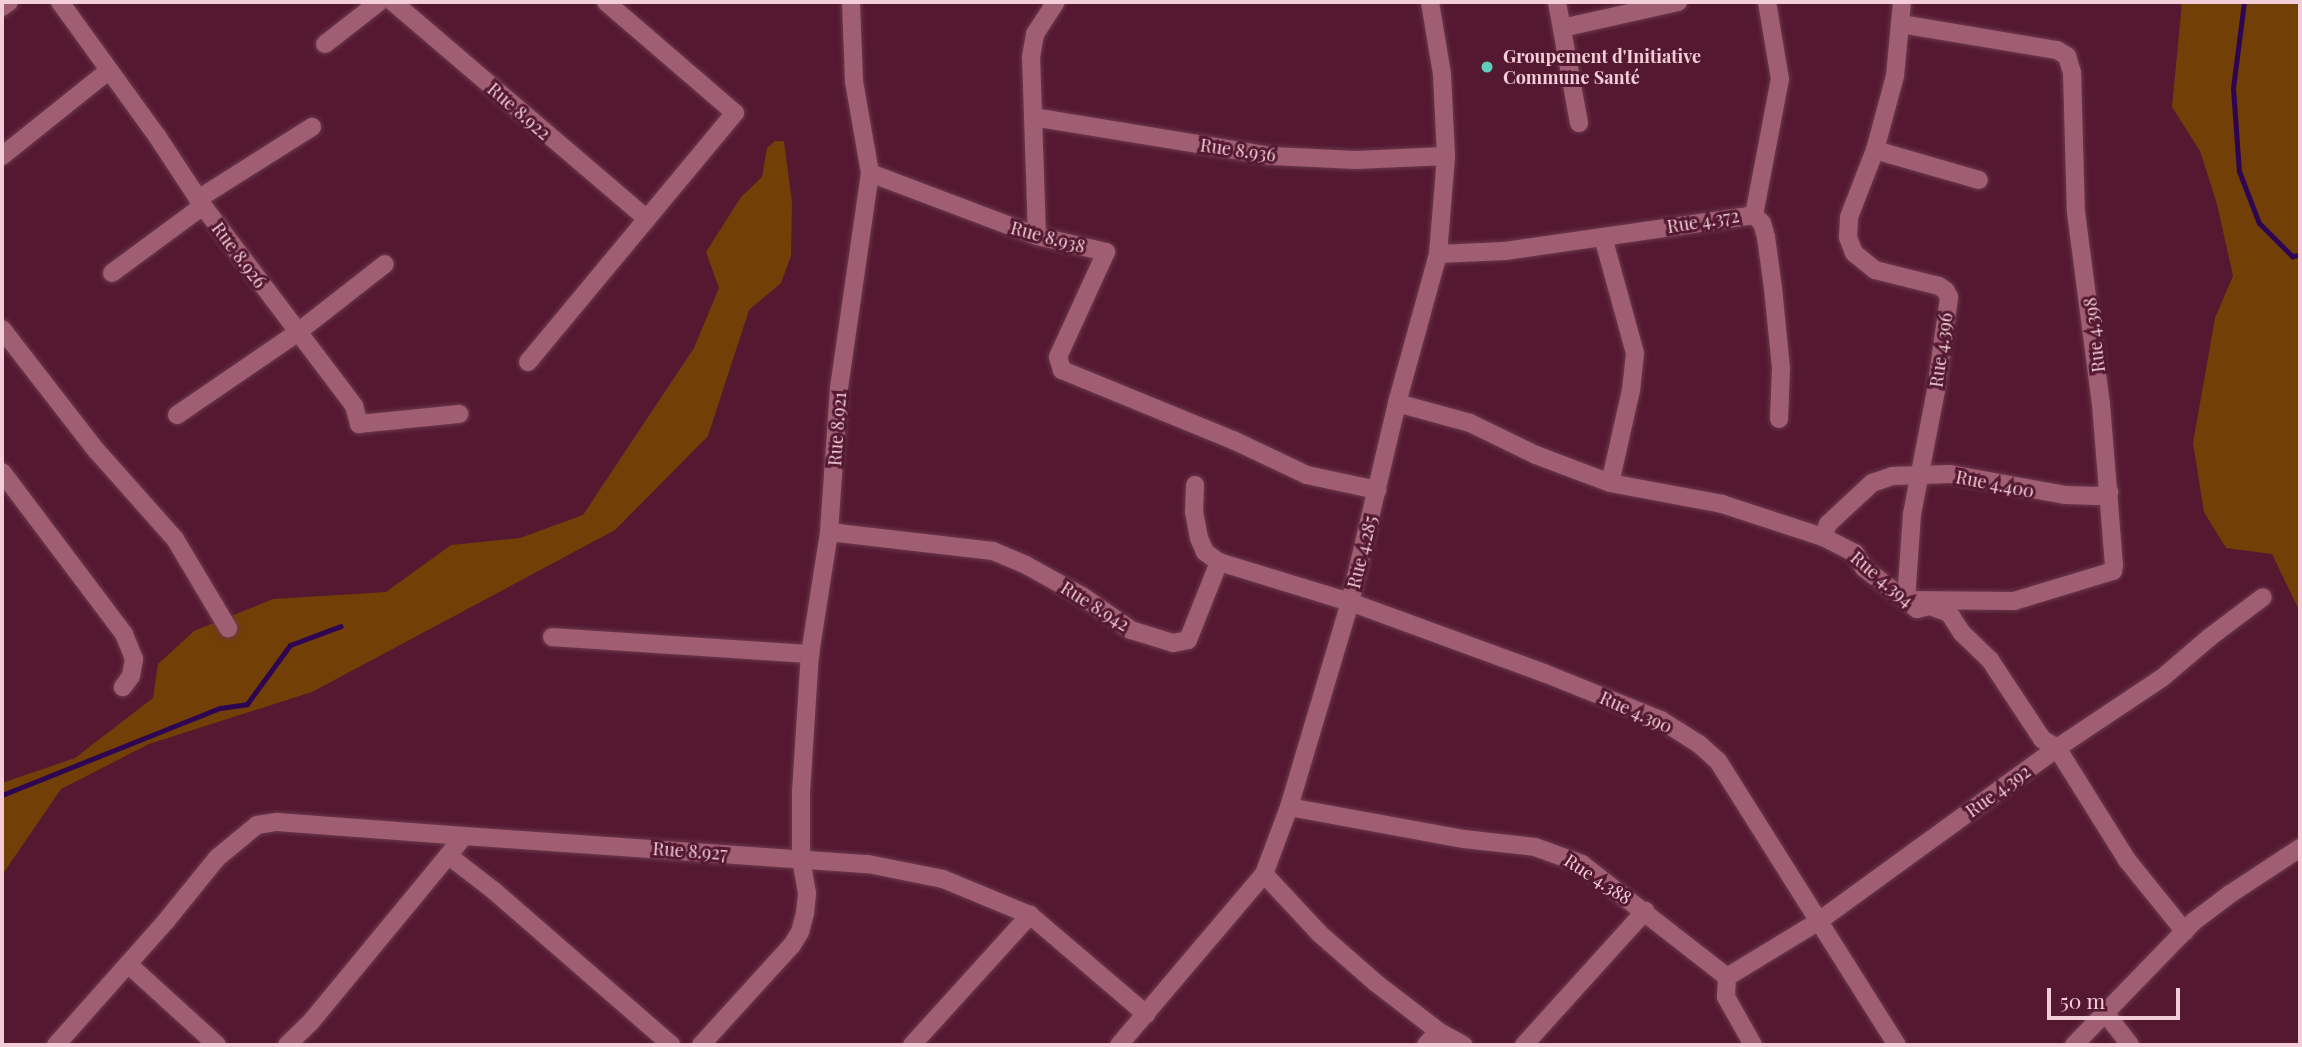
<!DOCTYPE html>
<html>
<head>
<meta charset="utf-8">
<style>
  body { margin:0 }
  #map { position:relative; width:2302px; height:1047px; overflow:hidden; background:#541930; font-family:"Playfair Display",serif }
  div>[style] { position:absolute }
  .green>* { inset:0; background:#723f06 }
  .stream>* { height:5px; margin:-2.5px; padding:0 2.5px; transform-origin:2.5px; border-radius:2.5px; background:#2d0553 }
  .roads { filter:drop-shadow(0 0 2px #6c394d) drop-shadow(0 0 2px #6c394d) }
  .minor>* { height:18px; margin:-9px; padding:0 9px; transform-origin:9px; border-radius:9px; background:#a05e72 }
  .dots>* { width:19px; height:19px; translate:-50% -50%; box-sizing:border-box; border:4px solid #541930; border-radius:50% }
  span { translate:-50% -50%; white-space:nowrap; text-align:center; line-height:1.15; -webkit-text-stroke:6px #541930; paint-order:stroke }
  .poi-label { font-size:18px; color:#f3cdd7; font-weight:700 }
  .left { translate:0 -50%; text-align:left }
  .street-label { font-size:18px; color:#f3cdd7 }
  .frame { position:absolute; inset:0; border:4px solid #f3cdd7; pointer-events:none }
  .scale { position:absolute; left:2047px; top:988px; width:133px; height:32px; box-sizing:border-box; border:4px solid #f3cdd7; border-top:0; padding-left:9px; font-size:21px; line-height:24px; white-space:nowrap; color:#f3cdd7; -webkit-text-stroke:5px #541930; paint-order:stroke }
</style>
</head>
<body>
<div id="map">
  <div class="green">
    <i style="clip-path:polygon(2182px 2px,2300px 2px,2300px 612px,2272px 554px,2226px 548px,2204px 512px,2193px 443px,2215px 318px,2233px 276px,2217px 204px,2200px 151px,2172px 107px)"></i>
    <i style="clip-path:polygon(775px 141px,784px 141px,792px 203px,791px 256px,781px 283px,749px 310px,708px 436px,615px 530px,312px 692px,149px 744px,61px 789px,2px 875px,2px 783px,75px 758px,153px 698px,158px 664px,194px 631px,273px 599px,386px 592px,451px 545px,520px 538px,583px 515px,694px 348px,719px 288px,706px 252px,741px 197px,762px 177px,767px 148px)"></i>
  </div>
  <div class="stream">
    <i style="left:2244px;top:2px;width:87px;rotate:97.3deg"></i>
    <i style="left:2233px;top:88px;width:83px;rotate:85.9deg"></i>
    <i style="left:2239px;top:171px;width:56px;rotate:69deg"></i>
    <i style="left:2259px;top:223px;width:47px;rotate:45deg"></i>
    <i style="left:2292px;top:256px;width:8px;rotate:-7deg"></i>
    <i style="left:2px;top:795px;width:235px;rotate:-21.8deg"></i>
    <i style="left:220px;top:708px;width:27px;rotate:-8deg"></i>
    <i style="left:247px;top:704px;width:73px;rotate:-53.9deg"></i>
    <i style="left:290px;top:645px;width:54px;rotate:-20.4deg"></i>
  </div>
  <div class="roads">
    <div class="minor">
      <i style="left:60px;top:2px;width:165px;rotate:54.1deg"></i>
      <i style="left:157px;top:136px;width:84px;rotate:56.7deg"></i>
      <i style="left:203px;top:206px;width:251px;rotate:52.9deg"></i>
      <i style="left:354px;top:406px;width:19px;rotate:74deg"></i>
      <i style="left:359px;top:424px;width:101px;rotate:-5.7deg"></i>
      <i style="left:393px;top:2px;width:334px;rotate:40.5deg"></i>
      <i style="left:1557px;top:2px;width:123px;rotate:79.7deg"></i>
      <i style="left:2px;top:7px;width:9px;rotate:-36deg"></i>
      <i style="left:1901px;top:24px;width:158px;rotate:9.5deg"></i>
      <i style="left:2057px;top:50px;width:12px;rotate:31deg"></i>
      <i style="left:2067px;top:56px;width:17px;rotate:73deg"></i>
      <i style="left:2072px;top:72px;width:140px;rotate:88.4deg"></i>
      <i style="left:2076px;top:212px;width:194px;rotate:82.6deg"></i>
      <i style="left:2101px;top:404px;width:162px;rotate:85.4deg"></i>
      <i style="left:2114px;top:565px;width:6px;rotate:99deg"></i>
      <i style="left:2113px;top:571px;width:103px;rotate:163.1deg"></i>
      <i style="left:2014px;top:601px;width:108px;rotate:-179.5deg"></i>
      <i style="left:1906px;top:600px;width:86px;rotate:-86deg"></i>
      <i style="left:1912px;top:514px;width:126px;rotate:-79deg"></i>
      <i style="left:1936px;top:390px;width:94px;rotate:-82deg"></i>
      <i style="left:1949px;top:297px;width:7px;rotate:-117deg"></i>
      <i style="left:1946px;top:291px;width:9px;rotate:-144deg"></i>
      <i style="left:1939px;top:286px;width:66px;rotate:-166deg"></i>
      <i style="left:1875px;top:270px;width:27px;rotate:-141deg"></i>
      <i style="left:1854px;top:253px;width:17px;rotate:-111deg"></i>
      <i style="left:1848px;top:237px;width:20px;rotate:-87deg"></i>
      <i style="left:1849px;top:217px;width:72px;rotate:-68.8deg"></i>
      <i style="left:1875px;top:150px;width:77px;rotate:-74.9deg"></i>
      <i style="left:1895px;top:76px;width:74px;rotate:-84.6deg"></i>
      <i style="left:1562px;top:28px;width:119px;rotate:-12.6deg"></i>
      <i style="left:325px;top:44px;width:68px;rotate:-37.9deg"></i>
      <i style="left:1033px;top:117px;width:242px;rotate:9.3deg"></i>
      <i style="left:1272px;top:156px;width:84px;rotate:2.7deg"></i>
      <i style="left:1356px;top:160px;width:90px;rotate:-2.5deg"></i>
      <i style="left:1875px;top:150px;width:108px;rotate:16.1deg"></i>
      <i style="left:2px;top:156px;width:136px;rotate:-38.7deg"></i>
      <i style="left:870px;top:173px;width:178px;rotate:20.7deg"></i>
      <i style="left:1037px;top:236px;width:71px;rotate:13.1deg"></i>
      <i style="left:1106px;top:252px;width:115px;rotate:114.6deg"></i>
      <i style="left:1058px;top:357px;width:14px;rotate:73deg"></i>
      <i style="left:1062px;top:370px;width:185px;rotate:22.3deg"></i>
      <i style="left:1233px;top:440px;width:82px;rotate:25.3deg"></i>
      <i style="left:1307px;top:475px;width:72px;rotate:12.1deg"></i>
      <i style="left:198px;top:199px;width:135px;rotate:-32.3deg"></i>
      <i style="left:1754px;top:215px;width:11px;rotate:45deg"></i>
      <i style="left:1762px;top:223px;width:15px;rotate:74deg"></i>
      <i style="left:1766px;top:237px;width:51px;rotate:82.2deg"></i>
      <i style="left:1773px;top:288px;width:80px;rotate:84.3deg"></i>
      <i style="left:1781px;top:368px;width:51px;rotate:92.2deg"></i>
      <i style="left:1037px;top:236px;width:179px;rotate:-91.9deg"></i>
      <i style="left:1031px;top:57px;width:23px;rotate:-80deg"></i>
      <i style="left:1035px;top:34px;width:38px;rotate:-57deg"></i>
      <i style="left:1603px;top:237px;width:120px;rotate:74.6deg"></i>
      <i style="left:1635px;top:353px;width:37px;rotate:96deg"></i>
      <i style="left:1631px;top:390px;width:95px;rotate:102.7deg"></i>
      <i style="left:1438px;top:254px;width:67px;rotate:-2.6deg"></i>
      <i style="left:1505px;top:251px;width:252px;rotate:-8.2deg"></i>
      <i style="left:1754px;top:215px;width:138px;rotate:-79.2deg"></i>
      <i style="left:1780px;top:79px;width:78px;rotate:-99.6deg"></i>
      <i style="left:112px;top:273px;width:113px;rotate:-36.4deg"></i>
      <i style="left:2px;top:329px;width:153px;rotate:52.2deg"></i>
      <i style="left:96px;top:450px;width:119px;rotate:48.4deg"></i>
      <i style="left:175px;top:539px;width:104px;rotate:59.2deg"></i>
      <i style="left:528px;top:362px;width:324px;rotate:-50.3deg"></i>
      <i style="left:735px;top:113px;width:170px;rotate:-139.3deg"></i>
      <i style="left:1397px;top:403px;width:76px;rotate:15.3deg"></i>
      <i style="left:1470px;top:423px;width:73px;rotate:25.9deg"></i>
      <i style="left:1536px;top:455px;width:79px;rotate:20.7deg"></i>
      <i style="left:1610px;top:483px;width:114px;rotate:10.6deg"></i>
      <i style="left:1722px;top:504px;width:106px;rotate:18.1deg"></i>
      <i style="left:1823px;top:537px;width:36px;rotate:27deg"></i>
      <i style="left:1855px;top:553px;width:17px;rotate:59deg"></i>
      <i style="left:1864px;top:568px;width:67px;rotate:37.7deg"></i>
      <i style="left:1917px;top:609px;width:13px;rotate:-13deg"></i>
      <i style="left:1930px;top:606px;width:20px;rotate:20deg"></i>
      <i style="left:1949px;top:613px;width:24px;rotate:57deg"></i>
      <i style="left:1962px;top:633px;width:39px;rotate:44deg"></i>
      <i style="left:1990px;top:660px;width:95px;rotate:56.6deg"></i>
      <i style="left:2042px;top:739px;width:17px;rotate:31deg"></i>
      <i style="left:2057px;top:748px;width:132px;rotate:58deg"></i>
      <i style="left:2127px;top:860px;width:92px;rotate:51.1deg"></i>
      <i style="left:177px;top:415px;width:147px;rotate:-34.4deg"></i>
      <i style="left:298px;top:332px;width:110px;rotate:-38deg"></i>
      <i style="left:2px;top:472px;width:203px;rotate:53deg"></i>
      <i style="left:124px;top:634px;width:27px;rotate:68deg"></i>
      <i style="left:134px;top:659px;width:17px;rotate:100deg"></i>
      <i style="left:131px;top:676px;width:14px;rotate:126deg"></i>
      <i style="left:1195px;top:485px;width:27px;rotate:92deg"></i>
      <i style="left:1194px;top:512px;width:26px;rotate:79deg"></i>
      <i style="left:1199px;top:538px;width:15px;rotate:67deg"></i>
      <i style="left:1205px;top:552px;width:17px;rotate:36deg"></i>
      <i style="left:829px;top:532px;width:165px;rotate:6.6deg"></i>
      <i style="left:993px;top:551px;width:36px;rotate:23deg"></i>
      <i style="left:1026px;top:565px;width:64px;rotate:29deg"></i>
      <i style="left:1082px;top:596px;width:60px;rotate:34.8deg"></i>
      <i style="left:1131px;top:630px;width:44px;rotate:17.2deg"></i>
      <i style="left:1173px;top:643px;width:15px;rotate:-11deg"></i>
      <i style="left:1188px;top:640px;width:84px;rotate:-68.3deg"></i>
      <i style="left:1219px;top:562px;width:137px;rotate:17deg"></i>
      <i style="left:1350px;top:602px;width:207px;rotate:20.1deg"></i>
      <i style="left:1544px;top:673px;width:126px;rotate:21.9deg"></i>
      <i style="left:1661px;top:720px;width:45px;rotate:32.3deg"></i>
      <i style="left:1699px;top:744px;width:25px;rotate:42deg"></i>
      <i style="left:1718px;top:761px;width:336px;rotate:57.8deg"></i>
      <i style="left:1823px;top:537px;width:14px;rotate:-69deg"></i>
      <i style="left:1828px;top:524px;width:60px;rotate:-43deg"></i>
      <i style="left:1872px;top:483px;width:21px;rotate:-19deg"></i>
      <i style="left:1892px;top:476px;width:58px;rotate:-2deg"></i>
      <i style="left:1950px;top:474px;width:118px;rotate:10.3deg"></i>
      <i style="left:2066px;top:495px;width:31px;rotate:2deg"></i>
      <i style="left:2097px;top:496px;width:13px;rotate:-18deg"></i>
      <i style="left:552px;top:637px;width:259px;rotate:3.8deg"></i>
      <i style="left:1289px;top:807px;width:178px;rotate:10.4deg"></i>
      <i style="left:1464px;top:839px;width:71px;rotate:6.4deg"></i>
      <i style="left:1535px;top:847px;width:50px;rotate:19.9deg"></i>
      <i style="left:1582px;top:864px;width:184px;rotate:37.9deg"></i>
      <i style="left:1727px;top:977px;width:20px;rotate:93deg"></i>
      <i style="left:1726px;top:997px;width:55px;rotate:60.6deg"></i>
      <i style="left:449px;top:856px;width:56px;rotate:37.7deg"></i>
      <i style="left:493px;top:890px;width:236px;rotate:41deg"></i>
      <i style="left:1264px;top:874px;width:82px;rotate:47deg"></i>
      <i style="left:1320px;top:934px;width:74px;rotate:41.2deg"></i>
      <i style="left:1376px;top:983px;width:78px;rotate:37.7deg"></i>
      <i style="left:1438px;top:1031px;width:29px;rotate:29deg"></i>
      <i style="left:128px;top:964px;width:120px;rotate:42.3deg"></i>
      <i style="left:1727px;top:977px;width:108px;rotate:-31.3deg"></i>
      <i style="left:1819px;top:921px;width:294px;rotate:-36deg"></i>
      <i style="left:2057px;top:748px;width:126px;rotate:-33.7deg"></i>
      <i style="left:2162px;top:678px;width:63px;rotate:-40.5deg"></i>
      <i style="left:2210px;top:637px;width:66px;rotate:-37deg"></i>
      <i style="left:2106px;top:1014px;width:39px;rotate:52deg"></i>
      <i style="left:56px;top:1045px;width:166px;rotate:-48.4deg"></i>
      <i style="left:166px;top:921px;width:81px;rotate:-51deg"></i>
      <i style="left:217px;top:858px;width:52px;rotate:-39.5deg"></i>
      <i style="left:257px;top:825px;width:20px;rotate:-9deg"></i>
      <i style="left:277px;top:822px;width:188px;rotate:4.3deg"></i>
      <i style="left:287px;top:1045px;width:32px;rotate:-44deg"></i>
      <i style="left:310px;top:1023px;width:242px;rotate:-50.5deg"></i>
      <i style="left:464px;top:836px;width:405px;rotate:4deg"></i>
      <i style="left:868px;top:864px;width:76px;rotate:11.3deg"></i>
      <i style="left:943px;top:879px;width:94px;rotate:22.5deg"></i>
      <i style="left:1030px;top:915px;width:153px;rotate:40.5deg"></i>
      <i style="left:701px;top:1045px;width:135px;rotate:-47.7deg"></i>
      <i style="left:792px;top:945px;width:15px;rotate:-58deg"></i>
      <i style="left:800px;top:932px;width:20px;rotate:-75deg"></i>
      <i style="left:805px;top:913px;width:20px;rotate:-84deg"></i>
      <i style="left:807px;top:893px;width:35px;rotate:-100deg"></i>
      <i style="left:801px;top:859px;width:67px;rotate:-90deg"></i>
      <i style="left:801px;top:792px;width:138px;rotate:-86.3deg"></i>
      <i style="left:810px;top:654px;width:123px;rotate:-81.1deg"></i>
      <i style="left:829px;top:532px;width:144px;rotate:-86deg"></i>
      <i style="left:839px;top:388px;width:217px;rotate:-81.8deg"></i>
      <i style="left:870px;top:173px;width:93px;rotate:-99.9deg"></i>
      <i style="left:854px;top:81px;width:79px;rotate:-92.2deg"></i>
      <i style="left:912px;top:1045px;width:176px;rotate:-47.8deg"></i>
      <i style="left:1119px;top:1045px;width:224px;rotate:-49.7deg"></i>
      <i style="left:1264px;top:874px;width:72px;rotate:-69.5deg"></i>
      <i style="left:1289px;top:807px;width:214px;rotate:-73.4deg"></i>
      <i style="left:1350px;top:602px;width:204px;rotate:-76.7deg"></i>
      <i style="left:1397px;top:403px;width:155px;rotate:-74.6deg"></i>
      <i style="left:1438px;top:254px;width:98px;rotate:-85.3deg"></i>
      <i style="left:1446px;top:156px;width:82px;rotate:-92.8deg"></i>
      <i style="left:1442px;top:74px;width:73px;rotate:-99.5deg"></i>
      <i style="left:1426px;top:1045px;width:18px;rotate:-49deg"></i>
      <i style="left:1524px;top:1045px;width:181px;rotate:-47.9deg"></i>
      <i style="left:2074px;top:1045px;width:171px;rotate:-45.9deg"></i>
      <i style="left:2193px;top:922px;width:46px;rotate:-37.1deg"></i>
      <i style="left:2230px;top:894px;width:84px;rotate:-33.3deg"></i>
    </div>
  </div>
  <div class="dots">
    <i style="left:1487px;top:67px;background:#5cceba"></i>
  </div>
  <div class="poi-label">
    <span class="left" style="left:1503px;top:67px">Groupement d'Initiative<br>Commune Santé</span>
  </div>
  <div class="street-label">
    <span style="left:519px;top:111px;rotate:41deg">Rue 8.922</span>
    <span style="left:1238px;top:150px;rotate:8deg">Rue 8.936</span>
    <span style="left:1703px;top:221px;rotate:-9deg">Rue 4.372</span>
    <span style="left:1048px;top:237px;rotate:15deg">Rue 8.938</span>
    <span style="left:239px;top:255px;rotate:53deg">Rue 8.926</span>
    <span style="left:2094px;top:335px;rotate:-97deg">Rue 4.398</span>
    <span style="left:1941px;top:350px;rotate:-82deg">Rue 4.396</span>
    <span style="left:837px;top:429px;rotate:-86deg">Rue 8.921</span>
    <span style="left:1995px;top:484px;rotate:11deg">Rue 4.400</span>
    <span style="left:1362px;top:552px;rotate:-76deg">Rue 4.285</span>
    <span style="left:1882px;top:579px;rotate:40deg">Rue 4.394</span>
    <span style="left:1095px;top:606px;rotate:32deg">Rue 8.942</span>
    <span style="left:1636px;top:712px;rotate:24deg">Rue 4.390</span>
    <span style="left:1998px;top:791px;rotate:-36deg">Rue 4.392</span>
    <span style="left:690px;top:851px;rotate:4deg">Rue 8.927</span>
    <span style="left:1598px;top:879px;rotate:33deg">Rue 4.388</span>
  </div>
  <div class="frame"></div>
  <div class="scale">50 m</div>
</div>
</body>
</html>
